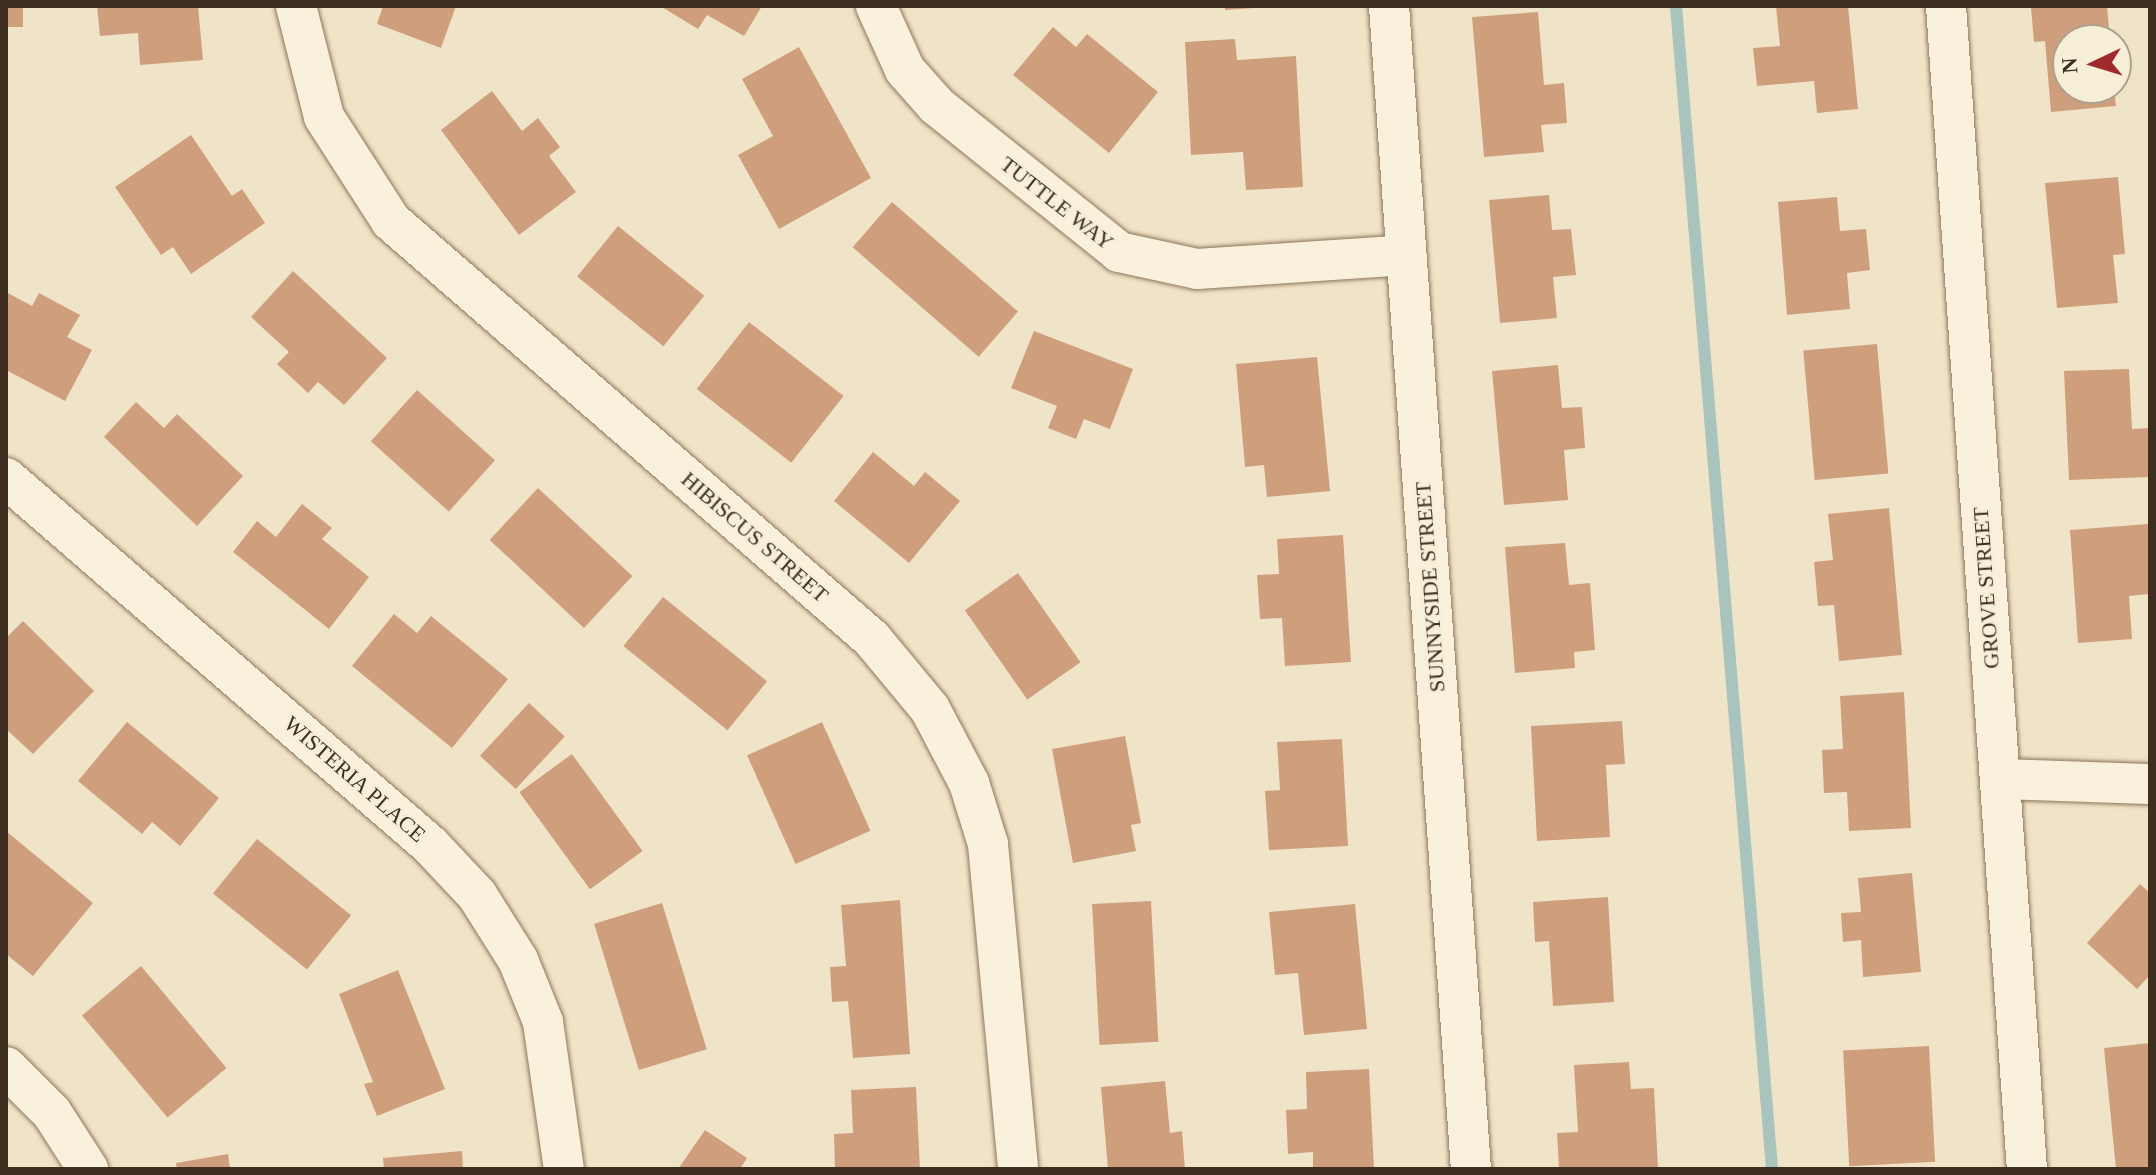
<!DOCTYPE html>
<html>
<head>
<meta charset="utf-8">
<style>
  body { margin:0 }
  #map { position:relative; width:2156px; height:1175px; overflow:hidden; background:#f0e4c8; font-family:"Times New Roman",serif }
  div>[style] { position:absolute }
  .stream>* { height:12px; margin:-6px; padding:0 6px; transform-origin:6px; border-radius:6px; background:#a9c4bc }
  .building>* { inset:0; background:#cf9f7d; transform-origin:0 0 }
  .roads { filter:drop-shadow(0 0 2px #8d765c) drop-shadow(0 0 2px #8d765c) }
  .street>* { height:40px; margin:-20px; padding:0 20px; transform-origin:20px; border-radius:20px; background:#faf1dc }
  span { translate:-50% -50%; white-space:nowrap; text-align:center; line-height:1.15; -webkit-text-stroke:6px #f7eed8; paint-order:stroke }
  .street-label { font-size:22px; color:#3d2e20 }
  .frame { position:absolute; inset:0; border:8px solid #3d2e20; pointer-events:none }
  .north { position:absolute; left:2052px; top:24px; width:80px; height:80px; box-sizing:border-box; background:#f7eed8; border:2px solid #ada18e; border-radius:50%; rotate:266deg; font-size:22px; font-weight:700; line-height:32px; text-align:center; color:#3d2e20 }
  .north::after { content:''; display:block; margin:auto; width:28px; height:36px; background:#9e2a2b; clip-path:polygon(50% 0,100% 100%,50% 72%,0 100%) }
</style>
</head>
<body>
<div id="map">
  <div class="stream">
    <i style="left:1676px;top:6px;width:1167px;rotate:85.28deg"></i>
  </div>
  <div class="building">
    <i style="left:6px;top:6px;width:17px;height:21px"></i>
    <i style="clip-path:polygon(97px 6px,198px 6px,203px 60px,140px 65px,138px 33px,100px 36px)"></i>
    <i style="clip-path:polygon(383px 6px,456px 6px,441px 48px,377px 24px)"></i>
    <i style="clip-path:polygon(660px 6px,762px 6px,744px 36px,707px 15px,698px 29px)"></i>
    <i style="clip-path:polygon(1225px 6px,1253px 6px,1253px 8px,1225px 10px)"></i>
    <i style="clip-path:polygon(1776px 6px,1848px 6px,1858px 109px,1817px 113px,1814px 81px,1757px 86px,1753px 48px,1780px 46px)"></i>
    <i style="clip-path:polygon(2107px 6px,2110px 40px,2068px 40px,2068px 88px,2114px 88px,2116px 106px,2051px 112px,2045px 41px,2034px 42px,2031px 8px)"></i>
    <i style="clip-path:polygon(1538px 12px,1544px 85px,1564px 83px,1567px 123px,1541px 125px,1544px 152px,1484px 157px,1472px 17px)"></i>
    <i style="clip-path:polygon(1053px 27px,1076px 47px,1087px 34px,1158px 92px,1109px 153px,1013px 75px)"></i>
    <i style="clip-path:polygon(1235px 39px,1237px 60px,1296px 56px,1303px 187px,1246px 190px,1243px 152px,1191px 155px,1185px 42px)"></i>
    <i style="clip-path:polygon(799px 47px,871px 178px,779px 229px,738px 155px,773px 136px,742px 79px)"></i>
    <i style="clip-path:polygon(492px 91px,522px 131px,538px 118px,560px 147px,549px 156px,576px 192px,519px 235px,441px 130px)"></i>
    <i style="clip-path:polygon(191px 135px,232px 196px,242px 189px,265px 223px,191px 274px,173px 247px,161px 255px,115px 187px)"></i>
    <i style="clip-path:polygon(2118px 177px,2125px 254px,2113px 255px,2118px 303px,2057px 308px,2045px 183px)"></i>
    <i style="clip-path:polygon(1549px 195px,1552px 230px,1571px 229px,1576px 275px,1553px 277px,1557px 318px,1500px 323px,1489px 200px)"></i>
    <i style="clip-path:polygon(1837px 197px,1840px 231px,1866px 229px,1870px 270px,1847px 273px,1850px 309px,1787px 315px,1778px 202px)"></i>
    <i style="left:892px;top:202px;width:167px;height:60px;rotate:41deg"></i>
    <i style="left:618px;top:226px;width:111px;height:65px;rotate:39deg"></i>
    <i style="clip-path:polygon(293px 271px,387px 358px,344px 405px,318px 382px,308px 393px,277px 364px,289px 352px,251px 317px)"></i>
    <i style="clip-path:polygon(6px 292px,32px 306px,39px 293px,80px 315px,67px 337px,92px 350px,65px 401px,6px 370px)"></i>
    <i style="left:749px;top:322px;width:120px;height:85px;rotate:38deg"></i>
    <i style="clip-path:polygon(1034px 331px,1133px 369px,1110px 429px,1084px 419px,1076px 439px,1048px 428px,1057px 406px,1011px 388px)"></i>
    <i style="left:1877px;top:344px;width:130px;height:74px;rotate:85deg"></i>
    <i style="clip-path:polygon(1317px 357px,1330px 491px,1267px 497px,1264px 465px,1245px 467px,1236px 364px)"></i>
    <i style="clip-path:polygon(1558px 365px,1562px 408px,1582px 407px,1585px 448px,1564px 450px,1568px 500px,1504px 505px,1492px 371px)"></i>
    <i style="clip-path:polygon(2129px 369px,2132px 429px,2150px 428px,2150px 477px,2069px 480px,2064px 371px)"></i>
    <i style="left:417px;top:390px;width:105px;height:69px;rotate:42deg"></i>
    <i style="clip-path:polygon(136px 402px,164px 428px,177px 414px,243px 476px,197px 526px,104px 437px)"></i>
    <i style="clip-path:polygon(873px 452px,914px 486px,925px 472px,960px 501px,909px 563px,834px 501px)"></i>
    <i style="left:538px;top:488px;width:129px;height:71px;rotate:43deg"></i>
    <i style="clip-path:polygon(302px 504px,332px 528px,322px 539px,369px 577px,329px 629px,233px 552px,257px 521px,276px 537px)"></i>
    <i style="clip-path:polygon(1889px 508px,1902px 655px,1839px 661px,1834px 605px,1818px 606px,1814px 562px,1833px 560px,1828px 514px)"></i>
    <i style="clip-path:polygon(2148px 524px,2150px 594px,2129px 596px,2132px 639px,2078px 643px,2070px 530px)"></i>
    <i style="clip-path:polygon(1343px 535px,1351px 662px,1285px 666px,1282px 618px,1260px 619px,1257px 575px,1279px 574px,1277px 539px)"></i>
    <i style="clip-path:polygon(1565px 543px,1569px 585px,1590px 583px,1595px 650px,1574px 652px,1575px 668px,1515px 673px,1505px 547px)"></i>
    <i style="left:1018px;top:573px;width:109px;height:65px;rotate:55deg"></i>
    <i style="left:663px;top:597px;width:134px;height:63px;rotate:39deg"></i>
    <i style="clip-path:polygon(394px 614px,417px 633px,431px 616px,508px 679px,452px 748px,352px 666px)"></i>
    <i style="clip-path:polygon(23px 621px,94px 691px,33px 754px,6px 729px,6px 638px)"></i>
    <i style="clip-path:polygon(1904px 692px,1911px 828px,1849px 831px,1847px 792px,1824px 793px,1822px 750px,1843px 749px,1840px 696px)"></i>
    <i style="left:529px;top:703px;width:49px;height:72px;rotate:43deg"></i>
    <i style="clip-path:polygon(1622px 721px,1625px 764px,1606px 765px,1610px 837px,1537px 841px,1531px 726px)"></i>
    <i style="clip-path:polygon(127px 722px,219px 798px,180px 846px,152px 822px,142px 834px,78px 781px)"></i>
    <i style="left:822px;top:722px;width:119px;height:82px;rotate:66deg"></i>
    <i style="clip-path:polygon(1125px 736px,1141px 823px,1131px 825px,1136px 851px,1073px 863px,1052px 749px)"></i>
    <i style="clip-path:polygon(1342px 739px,1348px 846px,1269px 850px,1265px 791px,1280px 790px,1277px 742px)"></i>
    <i style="left:572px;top:754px;width:120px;height:65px;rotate:54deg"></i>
    <i style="clip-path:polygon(6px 831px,93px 903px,33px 976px,6px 954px)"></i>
    <i style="left:257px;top:839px;width:121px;height:70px;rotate:39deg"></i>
    <i style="clip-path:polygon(1912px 873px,1921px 972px,1863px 977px,1861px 940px,1843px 942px,1841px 913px,1861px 912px,1858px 878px)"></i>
    <i style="clip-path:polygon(2140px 884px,2150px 893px,2150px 975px,2137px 989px,2087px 943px)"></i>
    <i style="clip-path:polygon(1608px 897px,1614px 1002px,1553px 1006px,1549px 941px,1535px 942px,1533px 902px)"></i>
    <i style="clip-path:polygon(900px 900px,910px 1054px,853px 1058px,848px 1001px,832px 1002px,830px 967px,846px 966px,841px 905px)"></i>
    <i style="left:1151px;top:901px;width:141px;height:59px;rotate:87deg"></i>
    <i style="left:662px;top:903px;width:153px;height:71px;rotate:73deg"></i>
    <i style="clip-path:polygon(1355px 904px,1367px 1029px,1304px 1035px,1298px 973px,1275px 975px,1269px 912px)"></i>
    <i style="left:141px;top:966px;width:133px;height:77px;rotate:50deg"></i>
    <i style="clip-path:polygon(398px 970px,445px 1089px,377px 1116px,364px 1084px,373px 1082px,339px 994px)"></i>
    <i style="clip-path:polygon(2150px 1043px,2150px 1169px,2116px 1169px,2104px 1048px)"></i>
    <i style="left:1929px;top:1046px;width:116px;height:86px;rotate:87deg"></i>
    <i style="clip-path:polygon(1629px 1062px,1631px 1089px,1654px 1088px,1658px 1169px,1559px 1169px,1557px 1133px,1578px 1132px,1574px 1065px)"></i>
    <i style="clip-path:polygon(1369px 1069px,1374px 1169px,1313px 1169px,1313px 1152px,1288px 1154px,1286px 1110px,1307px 1109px,1306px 1072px)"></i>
    <i style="clip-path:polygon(1165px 1081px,1170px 1133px,1182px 1131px,1185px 1169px,1108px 1169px,1101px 1087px)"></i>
    <i style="clip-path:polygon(916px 1087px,920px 1169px,835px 1169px,834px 1134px,853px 1133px,851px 1090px)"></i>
    <i style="clip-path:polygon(705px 1130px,747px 1158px,740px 1169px,678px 1169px)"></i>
    <i style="clip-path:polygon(462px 1151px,463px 1169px,384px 1169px,383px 1158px)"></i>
    <i style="clip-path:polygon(228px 1154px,230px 1169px,177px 1169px,176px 1163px)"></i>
  </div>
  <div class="roads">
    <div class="street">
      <i style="left:296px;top:6px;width:114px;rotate:75.8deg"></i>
      <i style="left:324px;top:117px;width:124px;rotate:57.2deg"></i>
      <i style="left:391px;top:221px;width:637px;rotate:40.99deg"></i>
      <i style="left:872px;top:639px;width:91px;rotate:50.4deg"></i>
      <i style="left:930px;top:709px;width:84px;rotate:62.2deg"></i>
      <i style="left:969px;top:783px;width:64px;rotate:72.7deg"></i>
      <i style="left:988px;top:844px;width:326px;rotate:84.7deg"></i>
      <i style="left:876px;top:6px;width:70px;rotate:65.6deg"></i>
      <i style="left:905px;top:70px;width:48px;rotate:48.4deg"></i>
      <i style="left:937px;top:106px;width:233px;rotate:38.7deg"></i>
      <i style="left:1119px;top:252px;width:80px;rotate:12.3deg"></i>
      <i style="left:1197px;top:269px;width:210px;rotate:-3.8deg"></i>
      <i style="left:1389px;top:6px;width:1166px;rotate:85.97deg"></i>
      <i style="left:1946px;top:6px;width:1166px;rotate:86.02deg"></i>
      <i style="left:6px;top:478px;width:561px;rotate:40.88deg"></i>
      <i style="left:430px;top:845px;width:69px;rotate:46.8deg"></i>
      <i style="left:477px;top:895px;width:77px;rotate:57.8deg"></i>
      <i style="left:518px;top:960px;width:67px;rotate:68deg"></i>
      <i style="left:543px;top:1022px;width:148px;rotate:81.9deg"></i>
      <i style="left:2000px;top:779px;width:150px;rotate:1.9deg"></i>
      <i style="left:6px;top:1067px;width:65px;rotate:45deg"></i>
      <i style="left:52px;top:1113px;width:67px;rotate:57.3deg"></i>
    </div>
  </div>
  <div class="street-label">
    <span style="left:1057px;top:203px;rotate:38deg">TUTTLE WAY</span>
    <span style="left:755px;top:537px;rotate:41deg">HIBISCUS STREET</span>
    <span style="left:1430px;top:587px;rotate:-94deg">SUNNYSIDE STREET</span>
    <span style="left:1986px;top:588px;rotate:-94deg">GROVE STREET</span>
    <span style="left:355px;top:779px;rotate:41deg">WISTERIA PLACE</span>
  </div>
  <div class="frame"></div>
  <div class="north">N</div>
</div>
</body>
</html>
